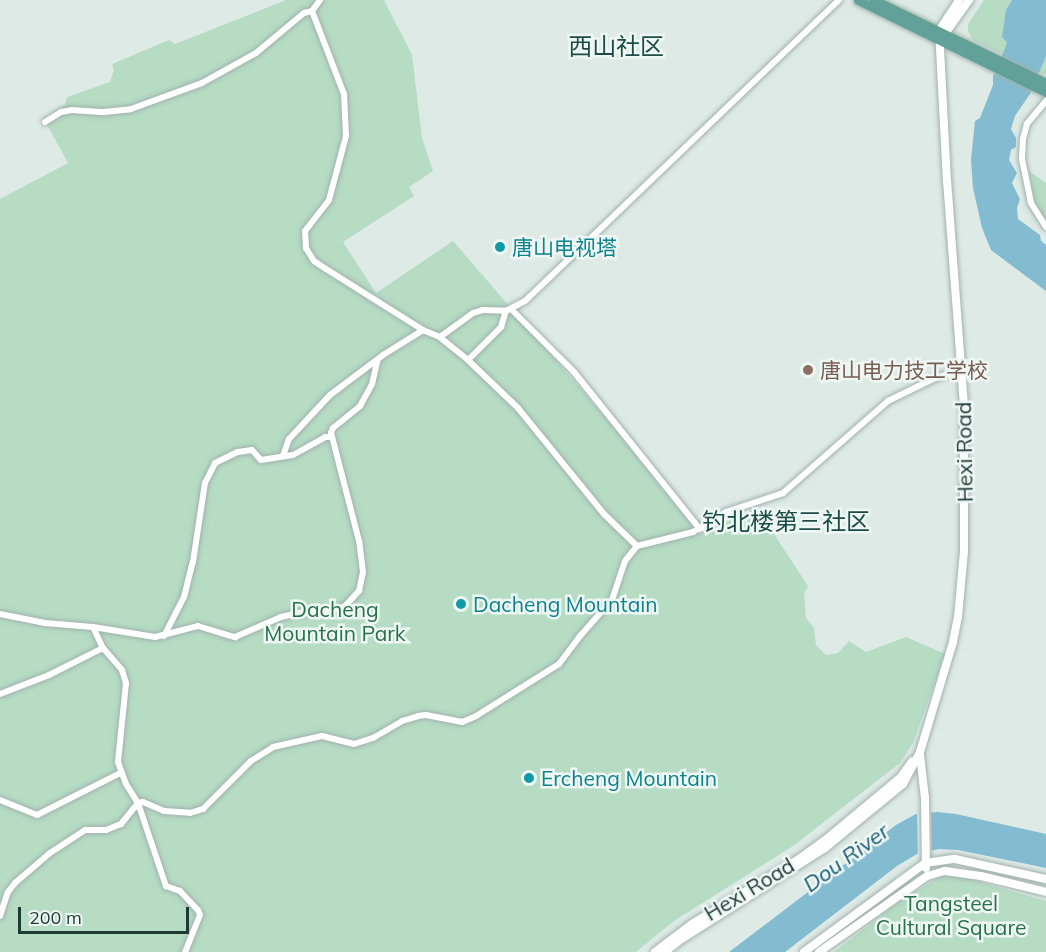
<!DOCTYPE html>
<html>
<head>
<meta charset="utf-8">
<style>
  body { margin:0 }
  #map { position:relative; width:1046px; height:952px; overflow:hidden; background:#deeae6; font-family:Mulish,"Noto Sans SC",sans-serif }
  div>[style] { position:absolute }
  .green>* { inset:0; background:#b6dcc4 }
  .water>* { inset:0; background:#83bcd1 }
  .pier>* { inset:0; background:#deeae6; transform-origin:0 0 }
  .roads { filter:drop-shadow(0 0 2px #a1b2ad) drop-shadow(0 0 2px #a1b2ad) }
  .street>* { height:6px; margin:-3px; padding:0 3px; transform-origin:3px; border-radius:3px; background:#fff }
  .secondary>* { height:8px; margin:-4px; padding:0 4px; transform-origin:4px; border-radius:4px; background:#fff }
  .primary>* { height:9px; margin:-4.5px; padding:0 4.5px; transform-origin:4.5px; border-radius:4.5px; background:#61a198 }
  .dots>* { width:16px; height:16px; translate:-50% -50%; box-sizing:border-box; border:3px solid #eef7f3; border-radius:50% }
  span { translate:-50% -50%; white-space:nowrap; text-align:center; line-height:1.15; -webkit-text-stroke:5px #eef7f3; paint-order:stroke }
  .culture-label { font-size:21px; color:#0d838f }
  .left { translate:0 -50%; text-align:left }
  .education-label { font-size:21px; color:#785e54 }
  .street-label { font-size:21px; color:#1f3a35 }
  .park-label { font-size:21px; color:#29714d }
  .water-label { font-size:22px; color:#185c76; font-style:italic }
  .quarter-label { font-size:24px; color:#1b4c45 }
  .scale { position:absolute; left:18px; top:907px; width:171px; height:27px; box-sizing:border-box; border:3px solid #1f3a35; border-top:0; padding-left:8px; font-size:18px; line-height:21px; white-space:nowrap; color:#1f3a35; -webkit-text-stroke:4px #eef7f3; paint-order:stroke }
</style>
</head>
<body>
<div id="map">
  <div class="green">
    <i style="clip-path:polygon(286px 0,384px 0,412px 55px,422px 138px,433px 171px,409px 187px,414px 196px,343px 242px,376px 293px,453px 241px,617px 431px,699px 534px,757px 508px,808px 586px,804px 594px,806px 618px,814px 628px,816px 645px,826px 655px,838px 653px,849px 641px,866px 652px,906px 637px,945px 654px,913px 743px,900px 763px,793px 846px,674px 921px,636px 952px,0 952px,0 199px,68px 163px,44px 119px,65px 105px,67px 97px,110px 82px,114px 70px,112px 64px,169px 40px,175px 44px)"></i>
    <i style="clip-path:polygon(984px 0,1046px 0,1046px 75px,973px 40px,968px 31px,968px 24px)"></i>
    <i style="clip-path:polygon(1029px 171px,1046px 183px,1046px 221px,1039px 214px,1034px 201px)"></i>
    <i style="clip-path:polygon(941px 876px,959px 876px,1046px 901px,1046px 952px,834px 952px,900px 901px)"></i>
  </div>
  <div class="water">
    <i style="clip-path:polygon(1012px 0,1046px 0,1046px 56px,1030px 94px,1015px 116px,1011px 129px,1016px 138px,1016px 147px,1011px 150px,1009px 160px,1017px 173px,1012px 183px,1020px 199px,1017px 208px,1018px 219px,1040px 235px,1041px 241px,1046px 245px,1046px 291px,991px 250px,982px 228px,973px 188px,971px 160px,975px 121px,980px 118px,993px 85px,993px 76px,1004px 51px,1007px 42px,1002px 37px,1006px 10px)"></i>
    <i style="clip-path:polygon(937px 812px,956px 814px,1046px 834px,1046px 868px,958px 850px,939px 849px,917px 854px,897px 866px,785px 952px,729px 952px,896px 825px,916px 814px)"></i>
  </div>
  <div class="pier">
    <i style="left:931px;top:810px;width:44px;height:14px;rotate:89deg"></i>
  </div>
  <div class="roads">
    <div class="street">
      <i style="left:1046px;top:101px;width:30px;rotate:130deg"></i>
      <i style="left:1027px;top:124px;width:16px;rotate:105deg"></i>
      <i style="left:1023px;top:139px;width:20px;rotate:93deg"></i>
      <i style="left:1022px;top:159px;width:45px;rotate:78.4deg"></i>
      <i style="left:1031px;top:203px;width:28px;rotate:58deg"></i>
      <i style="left:45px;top:122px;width:19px;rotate:-32deg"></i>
      <i style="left:61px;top:112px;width:11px;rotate:-10deg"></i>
      <i style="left:72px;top:110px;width:32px;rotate:4deg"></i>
      <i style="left:104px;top:112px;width:27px;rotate:-6deg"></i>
      <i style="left:131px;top:109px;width:76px;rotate:-20.1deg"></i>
      <i style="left:202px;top:83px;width:62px;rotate:-29.1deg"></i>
      <i style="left:256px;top:53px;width:62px;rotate:-39.8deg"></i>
      <i style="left:304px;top:13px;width:8px;rotate:-14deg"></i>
      <i style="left:312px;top:11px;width:14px;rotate:-54deg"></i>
      <i style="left:511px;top:309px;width:89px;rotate:45deg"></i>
      <i style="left:574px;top:372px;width:201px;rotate:51.3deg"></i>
      <i style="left:440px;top:337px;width:41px;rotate:-36deg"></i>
      <i style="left:473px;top:313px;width:10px;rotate:-17deg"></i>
      <i style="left:483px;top:310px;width:23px;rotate:2deg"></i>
      <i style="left:506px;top:311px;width:21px;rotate:-28deg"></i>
      <i style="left:525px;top:301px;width:435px;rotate:-43.8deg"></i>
      <i style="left:468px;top:360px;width:47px;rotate:-45deg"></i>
      <i style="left:501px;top:327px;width:17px;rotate:-73deg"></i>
      <i style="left:283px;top:456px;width:18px;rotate:-71deg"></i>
      <i style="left:289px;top:439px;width:60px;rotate:-47deg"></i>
      <i style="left:330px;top:395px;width:66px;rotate:-37deg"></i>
      <i style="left:383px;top:355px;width:47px;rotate:-32deg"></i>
      <i style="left:637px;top:546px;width:58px;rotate:-14deg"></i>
      <i style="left:693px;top:532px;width:39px;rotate:-31deg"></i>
      <i style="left:726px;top:512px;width:60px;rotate:-18.4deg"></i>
      <i style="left:783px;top:493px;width:140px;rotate:-41.2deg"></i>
      <i style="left:888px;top:401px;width:50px;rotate:-26.1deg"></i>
      <i style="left:933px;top:379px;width:31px;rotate:-19deg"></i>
      <i style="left:0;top:614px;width:46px;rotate:11.3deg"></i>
      <i style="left:45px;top:623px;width:48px;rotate:4.8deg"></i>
      <i style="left:93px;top:627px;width:23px;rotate:65deg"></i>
      <i style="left:103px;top:648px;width:29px;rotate:49deg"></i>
      <i style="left:122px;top:670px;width:14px;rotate:73deg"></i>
      <i style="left:126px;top:683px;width:79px;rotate:95.8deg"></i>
      <i style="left:118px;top:762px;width:23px;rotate:70deg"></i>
      <i style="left:126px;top:784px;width:22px;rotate:58deg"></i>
      <i style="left:138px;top:803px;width:5px;rotate:-11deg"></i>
      <i style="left:143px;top:802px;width:23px;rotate:23deg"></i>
      <i style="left:164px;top:811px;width:26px;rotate:4deg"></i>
      <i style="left:190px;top:813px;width:14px;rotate:-17deg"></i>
      <i style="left:203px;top:809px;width:68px;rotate:-45deg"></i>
      <i style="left:251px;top:761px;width:26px;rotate:-32deg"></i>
      <i style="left:273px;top:747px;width:50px;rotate:-12.7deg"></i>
      <i style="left:322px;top:736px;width:33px;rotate:14deg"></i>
      <i style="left:354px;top:744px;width:20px;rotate:-18deg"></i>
      <i style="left:373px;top:738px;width:34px;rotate:-30deg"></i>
      <i style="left:402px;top:721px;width:17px;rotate:-17deg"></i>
      <i style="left:418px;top:716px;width:8px;rotate:-7deg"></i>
      <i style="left:426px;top:715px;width:37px;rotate:11deg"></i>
      <i style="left:462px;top:722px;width:15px;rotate:-23deg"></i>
      <i style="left:476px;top:716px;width:98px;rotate:-32.1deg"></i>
      <i style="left:559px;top:664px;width:35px;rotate:-53deg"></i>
      <i style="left:580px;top:636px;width:48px;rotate:-48.4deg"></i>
      <i style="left:612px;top:600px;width:41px;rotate:-71.6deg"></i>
      <i style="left:625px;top:561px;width:19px;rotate:-51deg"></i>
      <i style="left:637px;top:546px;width:46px;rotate:-135.9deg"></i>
      <i style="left:604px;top:514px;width:136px;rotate:-129.1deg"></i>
      <i style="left:518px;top:408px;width:69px;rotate:-136.2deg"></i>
      <i style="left:468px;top:360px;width:36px;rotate:-141deg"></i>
      <i style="left:440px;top:337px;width:18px;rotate:-158deg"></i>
      <i style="left:423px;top:330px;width:115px;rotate:-147.8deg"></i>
      <i style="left:326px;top:269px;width:14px;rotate:-146deg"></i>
      <i style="left:314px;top:261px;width:15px;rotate:-122deg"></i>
      <i style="left:306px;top:248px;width:17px;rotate:-93deg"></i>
      <i style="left:305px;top:231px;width:39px;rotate:-52deg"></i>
      <i style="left:329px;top:200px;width:66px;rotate:-75.1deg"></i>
      <i style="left:346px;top:136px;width:42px;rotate:-92.7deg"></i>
      <i style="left:344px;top:94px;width:89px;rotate:-111.1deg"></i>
      <i style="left:93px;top:627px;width:63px;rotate:9.2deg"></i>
      <i style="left:155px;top:637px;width:44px;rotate:-14.3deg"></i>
      <i style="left:198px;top:626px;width:39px;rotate:17deg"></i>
      <i style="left:235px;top:637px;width:50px;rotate:-23.5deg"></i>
      <i style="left:281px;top:617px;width:23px;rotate:-13deg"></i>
      <i style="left:303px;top:612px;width:27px;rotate:-2deg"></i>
      <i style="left:330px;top:611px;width:16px;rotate:-18deg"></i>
      <i style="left:345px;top:606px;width:21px;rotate:-47deg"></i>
      <i style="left:359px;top:591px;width:19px;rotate:-78deg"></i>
      <i style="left:363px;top:572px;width:31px;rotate:-97deg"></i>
      <i style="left:359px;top:541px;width:112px;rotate:-104.5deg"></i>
      <i style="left:331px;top:433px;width:5px;rotate:-68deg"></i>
      <i style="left:333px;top:428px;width:35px;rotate:-39deg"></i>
      <i style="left:360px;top:406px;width:25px;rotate:-61deg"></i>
      <i style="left:372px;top:384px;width:23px;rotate:-77deg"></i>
      <i style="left:164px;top:636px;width:44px;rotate:-62.9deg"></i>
      <i style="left:184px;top:597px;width:36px;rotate:-76deg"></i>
      <i style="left:193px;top:562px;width:80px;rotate:-81.4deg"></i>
      <i style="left:205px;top:483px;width:22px;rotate:-63deg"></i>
      <i style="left:215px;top:463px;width:25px;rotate:-26deg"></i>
      <i style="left:238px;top:452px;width:14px;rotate:-8deg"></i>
      <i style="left:252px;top:450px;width:13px;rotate:48deg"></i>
      <i style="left:261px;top:460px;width:32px;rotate:-9deg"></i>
      <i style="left:293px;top:455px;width:37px;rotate:-29deg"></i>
      <i style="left:325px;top:437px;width:6px"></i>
      <i style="left:0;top:694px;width:53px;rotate:-21.2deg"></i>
      <i style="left:49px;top:675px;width:60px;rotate:-26.6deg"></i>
      <i style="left:0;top:800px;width:40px;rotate:22deg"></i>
      <i style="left:37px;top:815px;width:93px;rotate:-26.8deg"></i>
      <i style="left:0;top:916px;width:25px;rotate:-72deg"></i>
      <i style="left:8px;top:892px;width:11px;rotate:-52deg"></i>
      <i style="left:15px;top:883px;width:46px;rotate:-40.6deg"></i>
      <i style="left:50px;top:853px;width:42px;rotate:-33.3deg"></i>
      <i style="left:85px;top:830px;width:21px"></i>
      <i style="left:106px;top:830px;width:16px;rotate:-22deg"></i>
      <i style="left:121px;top:824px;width:27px;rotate:-51deg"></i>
      <i style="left:138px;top:803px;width:88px;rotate:71.4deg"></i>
      <i style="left:166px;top:886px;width:15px;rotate:20deg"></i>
      <i style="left:180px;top:891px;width:26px;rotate:47deg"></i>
      <i style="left:198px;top:910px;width:5px;rotate:68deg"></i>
      <i style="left:200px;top:915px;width:40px;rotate:112deg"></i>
    </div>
    <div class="secondary">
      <i style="left:942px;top:38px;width:47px;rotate:-54.6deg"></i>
      <i style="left:920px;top:755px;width:43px;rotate:83.4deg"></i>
      <i style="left:925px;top:798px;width:70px;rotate:89.2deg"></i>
      <i style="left:655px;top:952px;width:46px;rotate:-37.1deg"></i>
      <i style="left:692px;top:924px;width:125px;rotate:-31.3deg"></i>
      <i style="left:799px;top:859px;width:31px;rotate:-36deg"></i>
      <i style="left:824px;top:841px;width:100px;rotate:-39.7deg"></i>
      <i style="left:901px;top:777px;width:19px;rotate:-55deg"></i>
      <i style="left:665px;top:952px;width:19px;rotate:-39deg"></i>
      <i style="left:680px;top:940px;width:172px;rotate:-32.4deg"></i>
      <i style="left:825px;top:848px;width:101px;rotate:-39.4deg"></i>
      <i style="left:903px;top:784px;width:36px;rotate:-62deg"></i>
      <i style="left:920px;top:752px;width:115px;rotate:-73.3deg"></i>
      <i style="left:953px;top:642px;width:25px;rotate:-79deg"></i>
      <i style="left:958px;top:617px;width:66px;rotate:-84.8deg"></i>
      <i style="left:964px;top:551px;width:145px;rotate:-90deg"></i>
      <i style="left:964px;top:406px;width:225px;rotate:-94.3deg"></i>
      <i style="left:947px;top:182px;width:151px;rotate:-93deg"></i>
      <i style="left:939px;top:31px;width:37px;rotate:-57deg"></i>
      <i style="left:804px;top:952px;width:150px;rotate:-36.3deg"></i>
      <i style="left:925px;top:863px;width:30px;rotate:-8deg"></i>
      <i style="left:955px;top:859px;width:93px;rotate:12.4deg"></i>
      <i style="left:819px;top:952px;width:132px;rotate:-35.1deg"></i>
      <i style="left:927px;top:876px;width:19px;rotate:-16deg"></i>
      <i style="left:945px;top:871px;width:36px;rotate:8deg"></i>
      <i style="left:981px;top:876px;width:67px;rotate:13.8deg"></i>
    </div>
    <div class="primary">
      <i style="left:858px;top:0;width:209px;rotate:26.1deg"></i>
      <i style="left:874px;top:0;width:191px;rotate:25.8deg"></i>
    </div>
  </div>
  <div class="dots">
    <i style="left:500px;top:247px;background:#0f9aa8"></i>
    <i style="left:808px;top:370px;background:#8d6e63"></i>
    <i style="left:461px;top:604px;background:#0f9aa8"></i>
    <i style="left:529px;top:778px;background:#0f9aa8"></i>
  </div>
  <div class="culture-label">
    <span class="left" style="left:512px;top:247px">唐山电视塔</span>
    <span class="left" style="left:473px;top:604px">Dacheng Mountain</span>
    <span class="left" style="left:541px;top:778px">Ercheng Mountain</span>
  </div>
  <div class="education-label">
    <span class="left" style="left:820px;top:370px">唐山电力技工学校</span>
  </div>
  <div class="street-label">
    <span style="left:964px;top:452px;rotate:-91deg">Hexi Road</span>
    <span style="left:749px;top:889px;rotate:-31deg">Hexi Road</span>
  </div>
  <div class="park-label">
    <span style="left:335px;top:621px">Dacheng<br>Mountain Park</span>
    <span style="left:951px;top:915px">Tangsteel<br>Cultural Square</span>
  </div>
  <div class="water-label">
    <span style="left:846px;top:858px;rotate:-36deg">Dou River</span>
  </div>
  <div class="quarter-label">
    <span style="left:616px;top:47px">西山社区</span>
    <span style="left:786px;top:522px">钓北楼第三社区</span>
  </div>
  <div class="scale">200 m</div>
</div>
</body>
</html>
